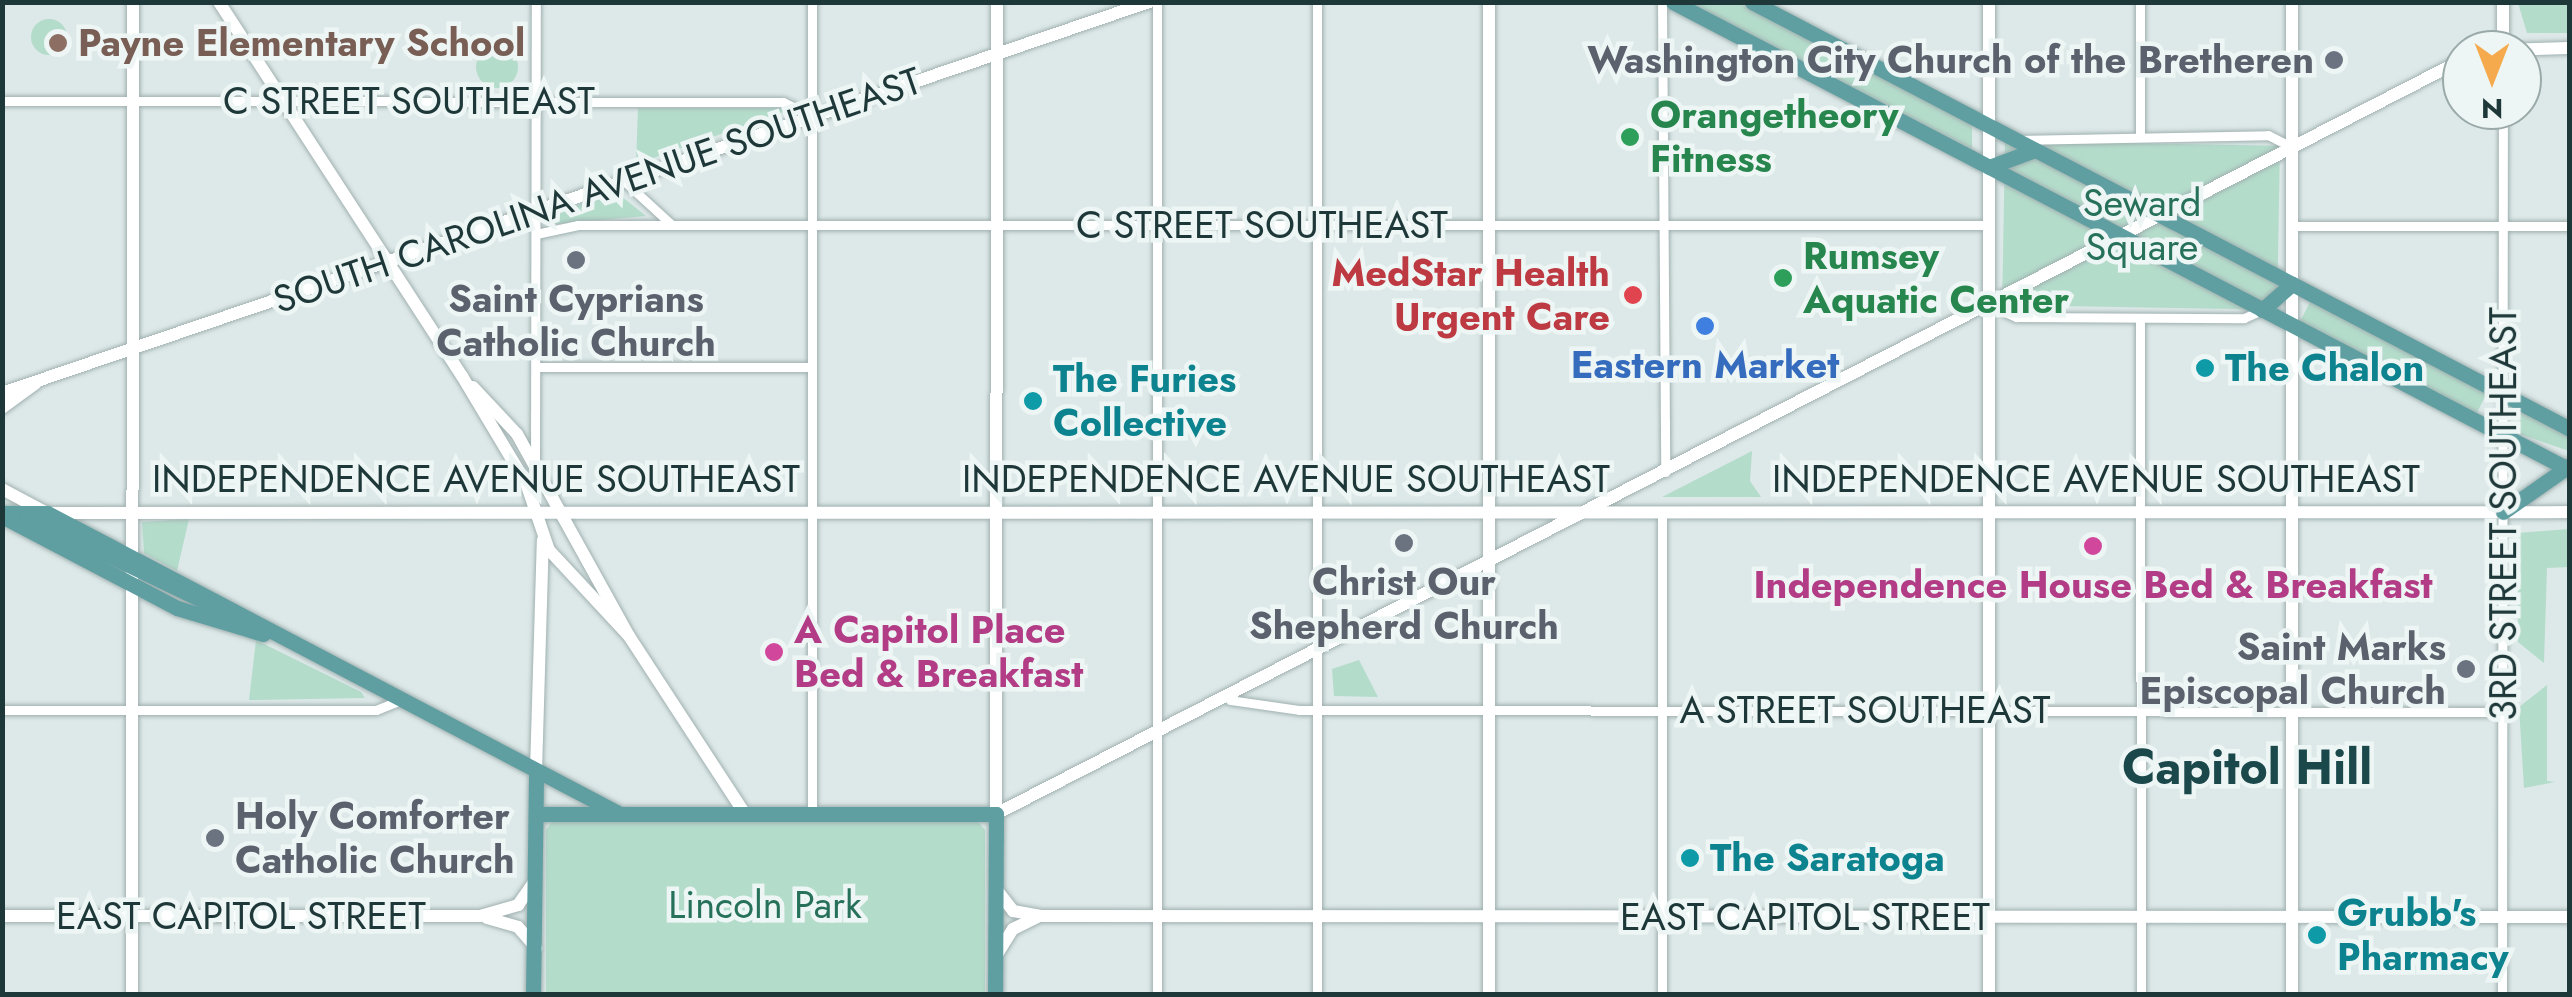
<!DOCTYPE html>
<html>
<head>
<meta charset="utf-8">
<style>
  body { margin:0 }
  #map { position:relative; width:2572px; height:997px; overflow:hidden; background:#dde9e8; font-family:Jost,sans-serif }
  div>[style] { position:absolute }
  .green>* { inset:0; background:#b4dccb; transform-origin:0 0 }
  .round { border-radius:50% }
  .roads { filter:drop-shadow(0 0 2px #a0b0b0) drop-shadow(0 0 2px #a0b0b0) }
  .street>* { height:9px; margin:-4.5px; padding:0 4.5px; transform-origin:4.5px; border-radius:4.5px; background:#fff }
  .secondary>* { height:12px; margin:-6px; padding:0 6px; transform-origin:6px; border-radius:6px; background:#fff }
  .primary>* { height:15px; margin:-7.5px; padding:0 7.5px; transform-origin:7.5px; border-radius:7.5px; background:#5f9ea1 }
  .dots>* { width:28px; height:28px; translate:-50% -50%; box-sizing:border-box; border:5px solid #edf6f4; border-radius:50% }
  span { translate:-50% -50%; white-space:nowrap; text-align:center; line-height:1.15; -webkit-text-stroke:9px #edf6f4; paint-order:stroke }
  .education-label { font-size:38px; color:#785e54; font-weight:700 }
  .left { translate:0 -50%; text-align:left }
  .worship-label { font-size:38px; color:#5b616d; font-weight:700 }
  .right { translate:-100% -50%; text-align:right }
  .street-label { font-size:38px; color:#1e3839 }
  .leisure-label { font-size:38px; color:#27864d; font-weight:700 }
  .park-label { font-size:38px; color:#27715a }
  .health-label { font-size:38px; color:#be3a42; font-weight:700 }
  .shop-label { font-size:38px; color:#366cbe; font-weight:700 }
  .culture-label { font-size:38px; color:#0d838f; font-weight:700 }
  .hotel-label { font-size:38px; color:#b23c85; font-weight:700 }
  .district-label { font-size:48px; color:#1a484b; font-weight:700 }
  .frame { position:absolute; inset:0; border:5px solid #1e3839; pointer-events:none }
  .north { position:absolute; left:2442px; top:30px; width:100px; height:100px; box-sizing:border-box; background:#edf6f4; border:2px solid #9aaaa9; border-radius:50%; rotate:180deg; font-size:28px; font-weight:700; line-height:40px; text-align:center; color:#1e3839 }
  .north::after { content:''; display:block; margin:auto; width:35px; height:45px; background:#f6aa4e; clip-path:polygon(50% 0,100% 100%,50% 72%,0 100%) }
</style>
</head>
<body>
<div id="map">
  <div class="green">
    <i style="clip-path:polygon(1691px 3px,1738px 3px,1972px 125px,1972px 149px)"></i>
    <i style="clip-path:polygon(2518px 3px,2569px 3px,2569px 33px,2527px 33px)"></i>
    <i class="round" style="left:31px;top:19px;width:36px;height:36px"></i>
    <i class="round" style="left:476px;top:46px;width:42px;height:42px"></i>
    <i style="clip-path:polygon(638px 108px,784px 108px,786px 111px,636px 164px)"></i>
    <i style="left:2005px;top:141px;width:275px;height:164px;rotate:1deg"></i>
    <i style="clip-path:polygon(616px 192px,646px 216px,545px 225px,547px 216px)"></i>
    <i style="left:2310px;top:302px;width:199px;height:23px;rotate:27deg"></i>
    <i style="clip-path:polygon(2519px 411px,2569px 437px,2569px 451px,2520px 434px)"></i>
    <i style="clip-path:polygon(1752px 451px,1750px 481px,1761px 497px,1662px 497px)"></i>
    <i style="clip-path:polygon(189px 519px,177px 571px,144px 553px,142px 522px)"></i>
    <i style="clip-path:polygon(2569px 529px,2569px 567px,2547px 568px,2544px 663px,2518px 642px,2518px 533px)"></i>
    <i style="clip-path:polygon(256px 640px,361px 692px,365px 698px,249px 700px)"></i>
    <i style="clip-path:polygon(1359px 660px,1378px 697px,1334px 696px,1332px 669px)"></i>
    <i style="clip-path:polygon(2547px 685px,2547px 781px,2555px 782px,2524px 788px,2519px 707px)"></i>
    <i style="clip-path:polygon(556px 816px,973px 816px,985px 830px,985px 994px,546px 994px,546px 830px)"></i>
  </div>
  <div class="roads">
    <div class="street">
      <i style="left:1662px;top:2px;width:470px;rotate:89.6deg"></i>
      <i style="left:2140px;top:2px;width:132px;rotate:90deg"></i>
      <i style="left:2px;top:101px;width:781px;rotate:0.07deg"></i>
      <i style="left:783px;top:102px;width:32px;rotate:26deg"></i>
      <i style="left:2016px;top:140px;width:252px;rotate:-1.1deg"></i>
      <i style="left:2268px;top:135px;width:27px;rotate:27deg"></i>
      <i style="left:624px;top:181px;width:64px;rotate:42.5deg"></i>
      <i style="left:2292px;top:226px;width:278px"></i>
      <i style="left:536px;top:234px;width:43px;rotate:-12.1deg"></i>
      <i style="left:578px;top:225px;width:1411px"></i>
      <i style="left:1989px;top:305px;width:30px;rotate:24deg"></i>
      <i style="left:2016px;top:317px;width:228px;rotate:0.3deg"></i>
      <i style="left:2244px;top:318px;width:20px;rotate:-24deg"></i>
      <i style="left:2140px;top:318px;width:676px;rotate:89.92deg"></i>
      <i style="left:536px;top:367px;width:276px"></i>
      <i style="left:535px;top:465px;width:463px;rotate:-89.9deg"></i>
      <i style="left:1230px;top:700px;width:70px;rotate:8.2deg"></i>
      <i style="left:1299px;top:710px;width:1203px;rotate:0.1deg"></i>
      <i style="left:2px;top:710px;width:374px"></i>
      <i style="left:376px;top:710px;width:24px;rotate:-22deg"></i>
      <i style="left:812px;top:814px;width:812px;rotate:-90deg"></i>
      <i style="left:1157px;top:994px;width:992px;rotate:-90deg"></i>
      <i style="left:1317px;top:994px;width:992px;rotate:-90deg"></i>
      <i style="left:1662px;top:994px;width:482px;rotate:-90deg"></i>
      <i style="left:2502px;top:994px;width:884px;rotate:-89.94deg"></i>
    </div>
    <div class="secondary">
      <i style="left:219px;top:2px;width:446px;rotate:57deg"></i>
      <i style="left:462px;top:376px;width:125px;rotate:59.1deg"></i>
      <i style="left:526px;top:483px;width:71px;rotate:71.1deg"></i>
      <i style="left:549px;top:550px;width:117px;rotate:47.1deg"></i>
      <i style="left:997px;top:2px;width:812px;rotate:90.07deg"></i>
      <i style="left:996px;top:814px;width:1649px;rotate:-27.22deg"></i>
      <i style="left:1489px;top:2px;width:992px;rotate:90deg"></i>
      <i style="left:2292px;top:2px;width:992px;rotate:90deg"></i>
      <i style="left:2503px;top:2px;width:48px;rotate:90deg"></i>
      <i style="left:2501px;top:50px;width:69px;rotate:-1.7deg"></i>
      <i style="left:473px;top:387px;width:64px;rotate:46.9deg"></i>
      <i style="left:517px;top:434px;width:231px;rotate:61deg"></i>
      <i style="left:629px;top:636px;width:212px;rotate:56.9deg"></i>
      <i style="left:2px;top:393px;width:1212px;rotate:-18.82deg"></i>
      <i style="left:2px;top:408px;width:42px;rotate:-36.3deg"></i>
      <i style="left:2px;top:489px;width:51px;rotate:28.1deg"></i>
      <i style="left:47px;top:513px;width:2523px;rotate:-0.02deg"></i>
      <i style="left:536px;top:771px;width:231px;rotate:-88.3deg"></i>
      <i style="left:996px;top:889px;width:28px;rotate:52deg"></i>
      <i style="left:1013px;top:911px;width:27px;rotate:10deg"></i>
      <i style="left:1040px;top:916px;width:1530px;rotate:0.04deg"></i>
      <i style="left:2px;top:916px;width:478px"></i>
      <i style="left:480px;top:916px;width:40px;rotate:-16deg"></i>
      <i style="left:518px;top:905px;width:29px;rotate:-55deg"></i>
      <i style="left:487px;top:918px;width:32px;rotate:16deg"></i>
      <i style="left:518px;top:927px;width:28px;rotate:49deg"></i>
      <i style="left:996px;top:956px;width:32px;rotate:-58deg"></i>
      <i style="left:1013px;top:929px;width:28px;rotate:-26deg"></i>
      <i style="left:132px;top:994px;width:992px;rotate:-89.94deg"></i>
      <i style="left:1989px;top:994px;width:992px;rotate:-90deg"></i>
    </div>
    <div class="primary">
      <i style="left:1673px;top:2px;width:1012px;rotate:27.55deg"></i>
      <i style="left:1752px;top:2px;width:923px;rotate:27.56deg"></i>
      <i style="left:1989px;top:167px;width:49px;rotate:-20.3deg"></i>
      <i style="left:2262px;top:310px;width:40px;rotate:-41deg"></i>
      <i style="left:2503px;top:512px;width:82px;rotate:-35deg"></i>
      <i style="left:2px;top:513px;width:45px"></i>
      <i style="left:47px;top:513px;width:647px;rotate:27.71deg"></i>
      <i style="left:2px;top:516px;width:198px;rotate:27.7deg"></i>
      <i style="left:177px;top:608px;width:90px;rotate:16.8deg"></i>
      <i style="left:27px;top:516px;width:216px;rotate:25.7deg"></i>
      <i style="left:536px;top:814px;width:460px"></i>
      <i style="left:996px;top:814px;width:180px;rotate:90.3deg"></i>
      <i style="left:533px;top:994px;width:223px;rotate:-89.2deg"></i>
    </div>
  </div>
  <div class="dots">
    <i style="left:58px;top:43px;background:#8d6e63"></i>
    <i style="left:2334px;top:60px;background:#6b7280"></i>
    <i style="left:1630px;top:137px;background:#2e9e5b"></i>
    <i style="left:576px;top:260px;background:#6b7280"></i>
    <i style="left:1783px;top:278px;background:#2e9e5b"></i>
    <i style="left:1633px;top:295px;background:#e0444e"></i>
    <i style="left:1705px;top:326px;background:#3f7fe0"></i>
    <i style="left:2205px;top:368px;background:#0f9aa8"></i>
    <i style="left:1033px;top:401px;background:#0f9aa8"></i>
    <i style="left:1404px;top:543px;background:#6b7280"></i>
    <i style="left:2093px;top:546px;background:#d1479c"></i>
    <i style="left:774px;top:652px;background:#d1479c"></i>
    <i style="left:2466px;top:669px;background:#6b7280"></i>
    <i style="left:215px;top:838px;background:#6b7280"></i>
    <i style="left:1690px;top:858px;background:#0f9aa8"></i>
    <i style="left:2317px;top:935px;background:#0f9aa8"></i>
  </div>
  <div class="education-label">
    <span class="left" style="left:78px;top:43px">Payne Elementary School</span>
  </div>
  <div class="worship-label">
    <span class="right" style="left:2314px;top:60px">Washington City Church of the Bretheren</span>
    <span style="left:576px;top:321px">Saint Cyprians<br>Catholic Church</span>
    <span style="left:1404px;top:604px">Christ Our<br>Shepherd Church</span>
    <span class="right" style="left:2446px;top:669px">Saint Marks<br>Episcopal Church</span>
    <span class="left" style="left:235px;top:838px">Holy Comforter<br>Catholic Church</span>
  </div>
  <div class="street-label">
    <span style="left:409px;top:101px">C STREET SOUTHEAST</span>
    <span style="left:597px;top:190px;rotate:-19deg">SOUTH CAROLINA AVENUE SOUTHEAST</span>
    <span style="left:1262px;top:225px">C STREET SOUTHEAST</span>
    <span style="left:476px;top:479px">INDEPENDENCE AVENUE SOUTHEAST</span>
    <span style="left:1286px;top:479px">INDEPENDENCE AVENUE SOUTHEAST</span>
    <span style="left:2096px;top:479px">INDEPENDENCE AVENUE SOUTHEAST</span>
    <span style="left:2503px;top:514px;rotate:-90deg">3RD STREET SOUTHEAST</span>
    <span style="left:1865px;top:710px">A STREET SOUTHEAST</span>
    <span style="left:241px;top:916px">EAST CAPITOL STREET</span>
    <span style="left:1805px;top:917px">EAST CAPITOL STREET</span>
  </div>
  <div class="leisure-label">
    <span class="left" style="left:1650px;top:137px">Orangetheory<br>Fitness</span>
    <span class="left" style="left:1803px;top:278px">Rumsey<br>Aquatic Center</span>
  </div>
  <div class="park-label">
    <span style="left:2142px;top:225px">Seward<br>Square</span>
    <span style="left:765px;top:905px">Lincoln Park</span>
  </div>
  <div class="health-label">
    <span class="right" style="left:1610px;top:295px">MedStar Health<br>Urgent Care</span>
  </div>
  <div class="shop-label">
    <span style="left:1705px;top:365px">Eastern Market</span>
  </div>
  <div class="culture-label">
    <span class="left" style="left:2225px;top:368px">The Chalon</span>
    <span class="left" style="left:1053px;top:401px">The Furies<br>Collective</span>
    <span class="left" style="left:1710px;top:858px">The Saratoga</span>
    <span class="left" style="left:2337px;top:935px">Grubb's<br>Pharmacy</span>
  </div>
  <div class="hotel-label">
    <span style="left:2093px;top:585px">Independence House Bed &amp; Breakfast</span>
    <span class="left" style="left:794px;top:652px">A Capitol Place<br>Bed &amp; Breakfast</span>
  </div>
  <div class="district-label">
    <span style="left:2247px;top:768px">Capitol Hill</span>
  </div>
  <div class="frame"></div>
  <div class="north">N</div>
</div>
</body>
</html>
